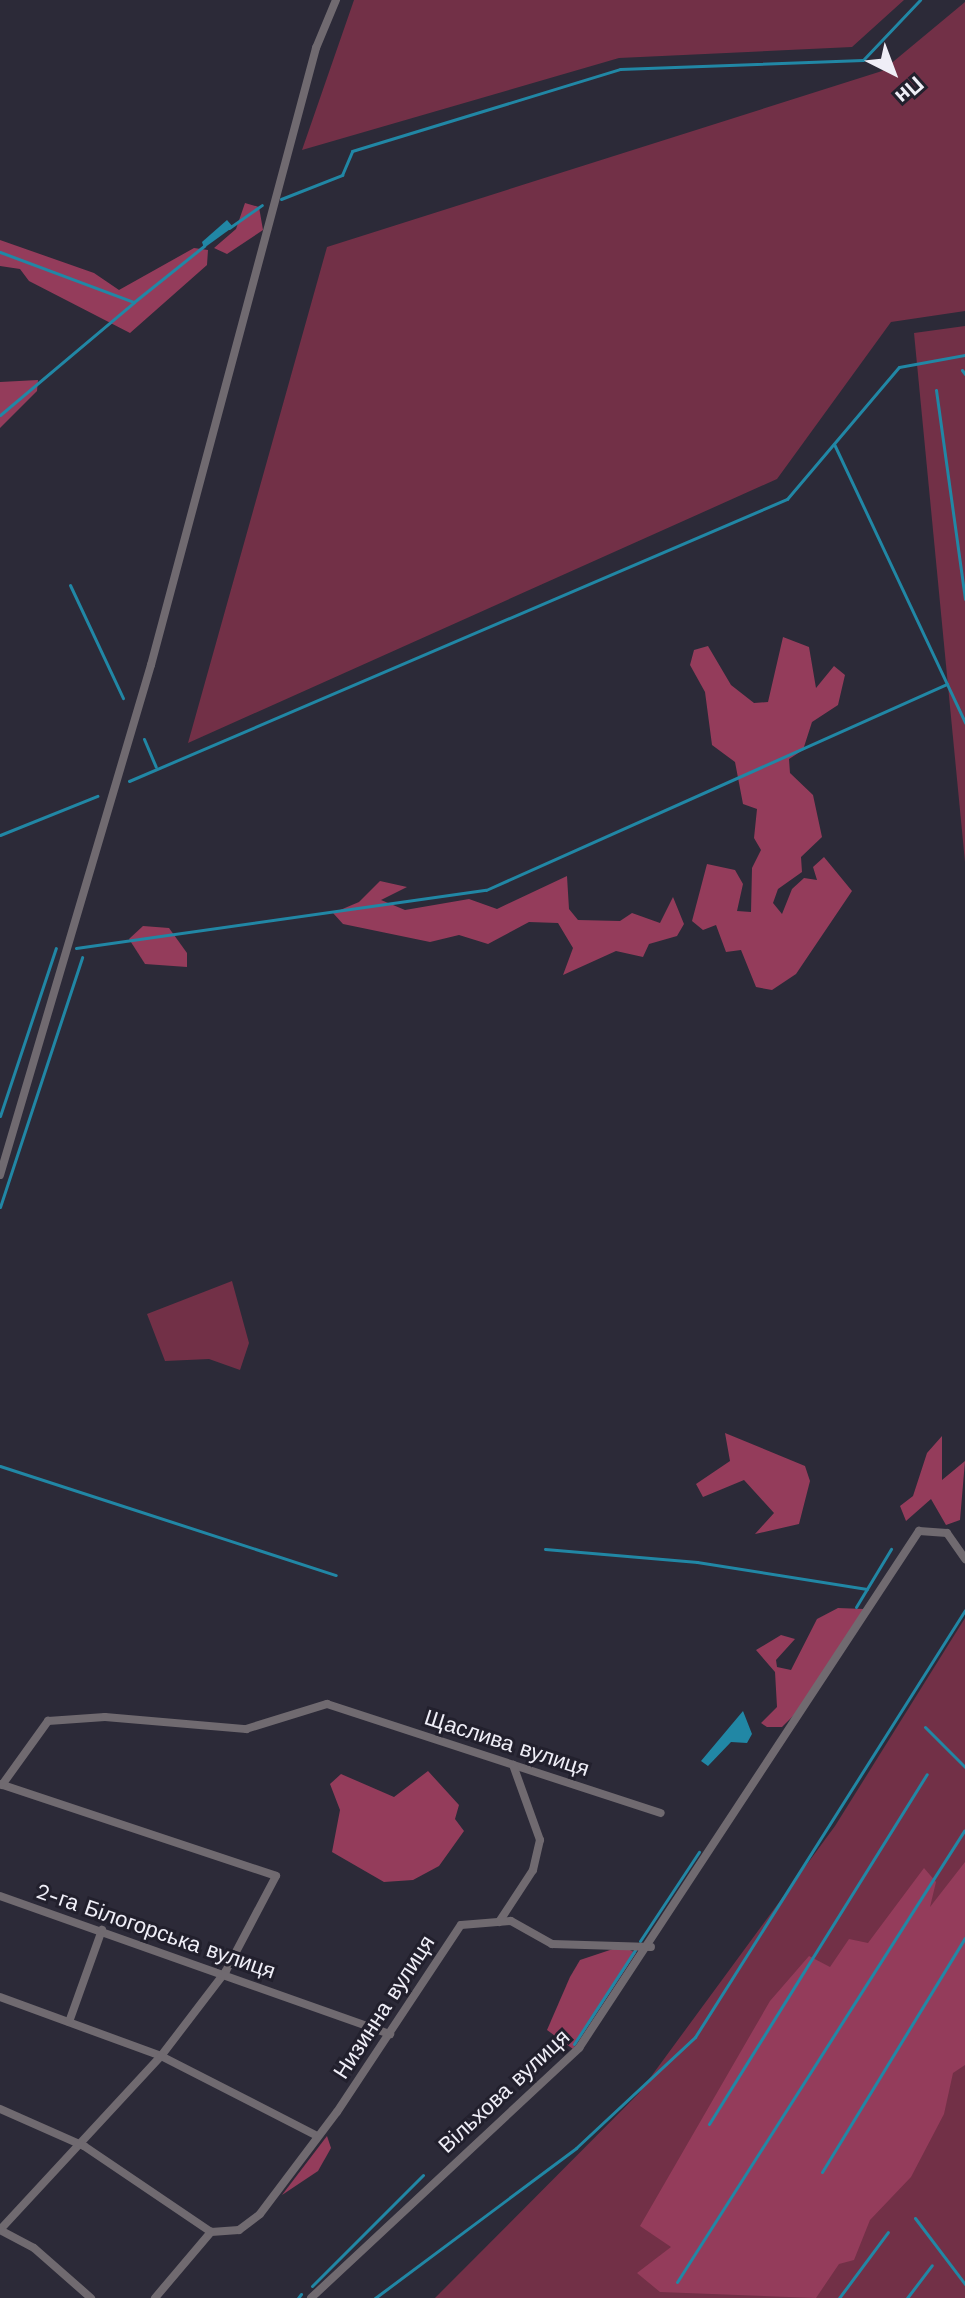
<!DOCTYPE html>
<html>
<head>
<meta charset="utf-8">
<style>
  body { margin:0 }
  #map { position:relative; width:965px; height:2298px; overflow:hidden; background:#2c2a38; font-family:"Work Sans",sans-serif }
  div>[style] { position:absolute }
  .green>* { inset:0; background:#723047 }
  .forest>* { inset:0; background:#943c5b }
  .water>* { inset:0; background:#2187a5 }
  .stream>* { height:3px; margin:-1.5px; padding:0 1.5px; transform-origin:1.5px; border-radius:1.5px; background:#2187a5 }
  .street>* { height:8px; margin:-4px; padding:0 4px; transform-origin:4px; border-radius:4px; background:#706a70 }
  span { translate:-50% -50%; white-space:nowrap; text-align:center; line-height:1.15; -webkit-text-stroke:6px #22202d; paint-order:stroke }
  .street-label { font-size:22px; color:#efeef7 }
  .north { position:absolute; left:853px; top:32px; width:80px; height:80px; -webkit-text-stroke:6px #22202d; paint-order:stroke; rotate:138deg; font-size:22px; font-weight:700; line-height:32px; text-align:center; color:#efeef7 }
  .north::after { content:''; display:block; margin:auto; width:28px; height:36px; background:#efeef7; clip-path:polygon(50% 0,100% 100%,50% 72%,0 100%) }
</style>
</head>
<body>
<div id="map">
  <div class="green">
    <i style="clip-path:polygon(354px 0,904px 0,852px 47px,619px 58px,302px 150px)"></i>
    <i style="clip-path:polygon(965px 2px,965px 311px,891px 322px,777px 479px,188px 743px,327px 247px,882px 71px)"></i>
    <i style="clip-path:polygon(965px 326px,965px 862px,914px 333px)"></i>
    <i style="clip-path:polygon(232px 1281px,249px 1343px,240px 1370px,209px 1359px,165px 1361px,147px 1314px)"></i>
    <i style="clip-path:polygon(965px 1618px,965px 2298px,435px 2298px,639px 2093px,835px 1826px)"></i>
  </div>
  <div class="forest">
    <i style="clip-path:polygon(245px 203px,259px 207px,263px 230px,227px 254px,214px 248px,236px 229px)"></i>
    <i style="clip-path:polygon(0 240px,94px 273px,119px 290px,194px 248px,208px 250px,207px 265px,130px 333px,29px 281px,20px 269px,0 266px)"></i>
    <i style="clip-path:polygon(38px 380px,37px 391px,0 428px,0 382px)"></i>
    <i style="clip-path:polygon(783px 637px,809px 647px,816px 688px,834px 666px,845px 675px,838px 705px,812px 722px,803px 750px,789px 759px,790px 773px,813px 795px,822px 837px,801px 857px,802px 872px,778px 889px,773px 903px,782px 914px,792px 889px,804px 878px,817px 880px,813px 867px,824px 857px,852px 891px,796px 974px,772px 990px,756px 987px,741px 950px,726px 952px,716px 925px,703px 930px,692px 921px,707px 864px,735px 870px,743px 884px,737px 911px,751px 912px,752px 868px,761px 850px,754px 838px,757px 809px,743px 804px,735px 762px,712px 745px,705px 692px,690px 665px,694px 650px,708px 646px,731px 685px,754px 703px,768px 702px)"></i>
    <i style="clip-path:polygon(567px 876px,569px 909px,578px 920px,620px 921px,632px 913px,660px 923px,673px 897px,684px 924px,677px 936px,649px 944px,643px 957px,616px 951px,563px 975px,573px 948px,558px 923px,529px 922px,488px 944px,459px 935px,430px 942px,343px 924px,333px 913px,359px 902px,380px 881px,407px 887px,381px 900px,405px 910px,469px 899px,497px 909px)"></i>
    <i style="clip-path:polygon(143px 926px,169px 928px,187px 953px,187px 967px,145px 964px,129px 939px)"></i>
    <i style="clip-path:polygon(725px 1433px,805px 1466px,810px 1481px,799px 1524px,755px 1534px,774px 1513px,744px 1480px,703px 1497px,696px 1484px,730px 1461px)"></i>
    <i style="clip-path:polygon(942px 1436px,942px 1480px,965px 1461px,960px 1520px,946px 1525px,931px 1499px,906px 1521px,900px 1506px,913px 1496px,927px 1453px)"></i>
    <i style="clip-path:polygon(838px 1608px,864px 1609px,801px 1708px,782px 1727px,767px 1727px,761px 1723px,777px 1707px,775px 1672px,756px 1650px,781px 1635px,795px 1639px,776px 1660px,777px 1667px,791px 1670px,817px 1619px)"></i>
    <i style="clip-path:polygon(428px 1771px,459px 1805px,455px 1819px,464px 1831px,439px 1866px,413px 1880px,384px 1882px,332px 1852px,340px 1810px,330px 1784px,341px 1774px,394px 1797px)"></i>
    <i style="clip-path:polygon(965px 1862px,965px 2065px,953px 2073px,944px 2114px,911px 2177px,870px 2220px,854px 2260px,839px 2264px,816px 2298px,660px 2292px,637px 2273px,671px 2247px,640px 2226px,770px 2001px,809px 1956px,830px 1967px,849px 1939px,868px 1943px,924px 1868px,936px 1882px,930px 1907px)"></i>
    <i style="clip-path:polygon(622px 1946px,636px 1953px,573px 2049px,547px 2030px,570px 1977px,580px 1960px)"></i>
    <i style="clip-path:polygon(327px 2136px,331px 2148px,318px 2171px,282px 2195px)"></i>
  </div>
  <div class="water">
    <i style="clip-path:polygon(227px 220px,233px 227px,204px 248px,202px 242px)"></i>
    <i style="clip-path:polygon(743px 1711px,752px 1734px,747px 1743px,731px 1742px,708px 1766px,701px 1761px)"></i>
  </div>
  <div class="stream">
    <i style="left:281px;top:199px;width:66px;rotate:-21.5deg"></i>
    <i style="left:342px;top:175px;width:26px;rotate:-67deg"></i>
    <i style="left:352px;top:151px;width:280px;rotate:-17deg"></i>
    <i style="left:620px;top:69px;width:243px;rotate:-2.1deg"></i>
    <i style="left:863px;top:60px;width:83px;rotate:-46.5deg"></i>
    <i style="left:229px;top:228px;width:40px;rotate:-34.9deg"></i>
    <i style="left:0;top:252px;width:143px;rotate:20.5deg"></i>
    <i style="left:134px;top:302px;width:90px;rotate:-38.7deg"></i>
    <i style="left:962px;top:370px;width:5px;rotate:53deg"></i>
    <i style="left:936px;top:390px;width:211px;rotate:82.1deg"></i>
    <i style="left:0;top:415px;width:175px;rotate:-40.1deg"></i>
    <i style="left:834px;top:444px;width:308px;rotate:64.8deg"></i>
    <i style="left:70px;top:585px;width:125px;rotate:64.9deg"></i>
    <i style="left:144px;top:739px;width:30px;rotate:67deg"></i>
    <i style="left:129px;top:781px;width:716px;rotate:-23.2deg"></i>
    <i style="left:787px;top:499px;width:173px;rotate:-49.7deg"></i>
    <i style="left:899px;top:367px;width:67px;rotate:-10.3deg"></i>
    <i style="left:0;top:835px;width:105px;rotate:-21.9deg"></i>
    <i style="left:76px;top:948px;width:414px;rotate:-8.1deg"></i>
    <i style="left:486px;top:890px;width:505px;rotate:-24.08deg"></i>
    <i style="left:0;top:1116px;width:177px;rotate:-71.6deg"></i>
    <i style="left:0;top:1207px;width:263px;rotate:-71.8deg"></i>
    <i style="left:0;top:1466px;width:353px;rotate:18deg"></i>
    <i style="left:545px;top:1549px;width:153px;rotate:4.9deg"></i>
    <i style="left:697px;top:1562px;width:172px;rotate:9deg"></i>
    <i style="left:856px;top:1607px;width:68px;rotate:-58.9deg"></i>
    <i style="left:925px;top:1727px;width:57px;rotate:45deg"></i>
    <i style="left:640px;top:1941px;width:107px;rotate:-56.5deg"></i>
    <i style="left:574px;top:2044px;width:112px;rotate:-57deg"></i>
    <i style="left:709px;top:2124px;width:412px;rotate:-58.1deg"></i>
    <i style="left:822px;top:2172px;width:274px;rotate:-58.6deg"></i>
    <i style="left:915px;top:2218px;width:83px;rotate:52.9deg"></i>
    <i style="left:677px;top:2282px;width:535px;rotate:-57.53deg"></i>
    <i style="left:312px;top:2286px;width:157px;rotate:-45deg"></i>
    <i style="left:298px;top:2298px;width:5px;rotate:-53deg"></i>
    <i style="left:375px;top:2298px;width:251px;rotate:-36.7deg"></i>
    <i style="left:576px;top:2148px;width:163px;rotate:-43deg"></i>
    <i style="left:695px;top:2037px;width:505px;rotate:-57.69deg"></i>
    <i style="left:839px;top:2298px;width:82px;rotate:-53.4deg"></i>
    <i style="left:907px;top:2298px;width:41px;rotate:-52.9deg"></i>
  </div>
  <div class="street">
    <i style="left:0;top:1175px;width:532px;rotate:-73.51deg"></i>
    <i style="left:151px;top:665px;width:639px;rotate:-75.03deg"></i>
    <i style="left:316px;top:48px;width:52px;rotate:-67.4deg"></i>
    <i style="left:0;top:1784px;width:291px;rotate:18.4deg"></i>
    <i style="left:276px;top:1876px;width:107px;rotate:117.8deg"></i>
    <i style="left:226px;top:1971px;width:107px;rotate:127.4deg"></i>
    <i style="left:161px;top:2056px;width:237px;rotate:132.8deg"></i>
    <i style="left:0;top:2230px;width:38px;rotate:28deg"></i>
    <i style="left:34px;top:2248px;width:76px;rotate:41.3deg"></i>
    <i style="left:2px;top:1785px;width:79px;rotate:-54.3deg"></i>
    <i style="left:48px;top:1721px;width:57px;rotate:-4deg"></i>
    <i style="left:105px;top:1717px;width:142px;rotate:4.9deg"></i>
    <i style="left:246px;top:1729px;width:85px;rotate:-17.2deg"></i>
    <i style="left:327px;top:1704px;width:351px;rotate:18.1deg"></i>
    <i style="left:0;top:1896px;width:414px;rotate:19.5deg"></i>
    <i style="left:499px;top:1922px;width:62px;rotate:-56.8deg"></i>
    <i style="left:533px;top:1870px;width:31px;rotate:-77deg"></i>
    <i style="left:540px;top:1840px;width:80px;rotate:-109.8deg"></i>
    <i style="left:0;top:1997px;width:171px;rotate:20.1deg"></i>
    <i style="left:161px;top:2056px;width:175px;rotate:27.1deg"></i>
    <i style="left:69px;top:2022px;width:98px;rotate:-70.3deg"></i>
    <i style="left:0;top:2109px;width:92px;rotate:23.8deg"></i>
    <i style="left:84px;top:2146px;width:153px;rotate:34.1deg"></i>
    <i style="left:211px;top:2232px;width:28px;rotate:-4deg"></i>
    <i style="left:239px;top:2230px;width:26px;rotate:-37deg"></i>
    <i style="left:260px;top:2214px;width:128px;rotate:-53deg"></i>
    <i style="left:337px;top:2112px;width:224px;rotate:-56.5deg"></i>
    <i style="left:461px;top:1925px;width:50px;rotate:-4.6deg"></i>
    <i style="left:511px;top:1921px;width:47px;rotate:29.3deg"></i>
    <i style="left:552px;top:1944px;width:99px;rotate:1.7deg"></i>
    <i style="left:155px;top:2298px;width:87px;rotate:-49.7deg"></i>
    <i style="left:311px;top:2298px;width:367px;rotate:-43deg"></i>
    <i style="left:579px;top:2048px;width:619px;rotate:-56.67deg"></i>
    <i style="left:919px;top:1531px;width:28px;rotate:4deg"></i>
    <i style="left:947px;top:1533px;width:32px;rotate:55deg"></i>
  </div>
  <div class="street-label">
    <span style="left:507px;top:1743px;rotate:18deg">Щаслива вулиця</span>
    <span style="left:156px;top:1931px;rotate:19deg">2-га Білогорська вулиця</span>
    <span style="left:384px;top:2007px;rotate:-57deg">Низинна вулиця</span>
    <span style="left:504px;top:2091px;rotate:-43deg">Вільхова вулиця</span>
  </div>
  <div class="north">Пн</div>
</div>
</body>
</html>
